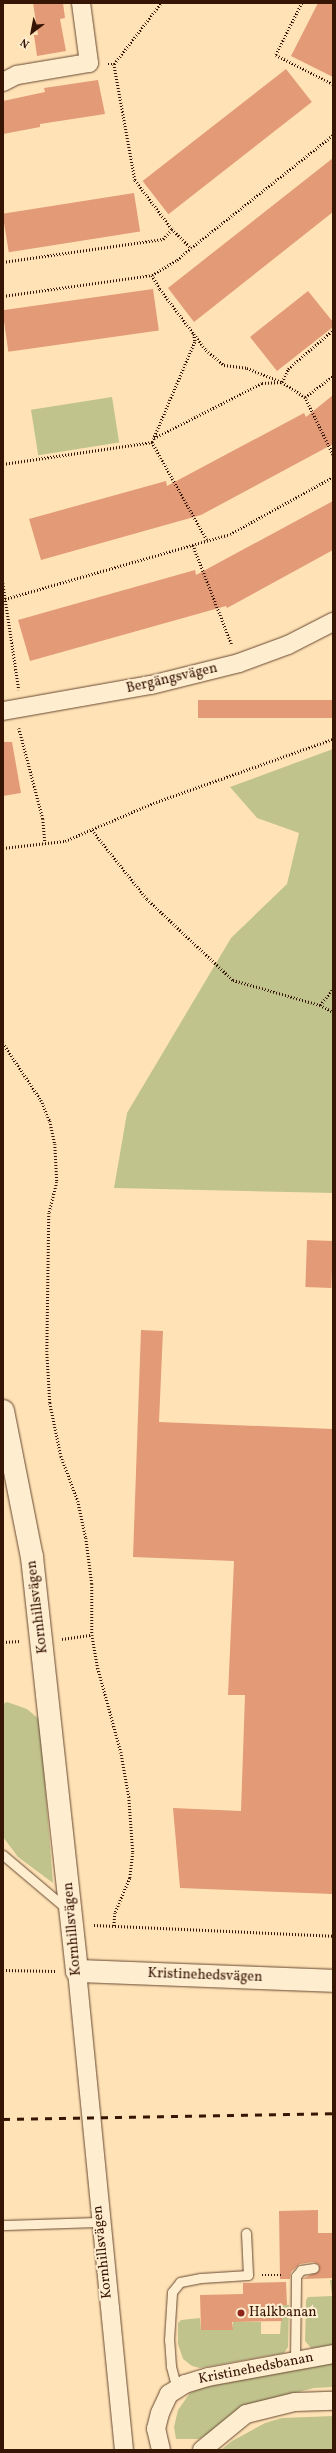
<!DOCTYPE html>
<html>
<head>
<meta charset="utf-8">
<style>
  body { margin:0 }
  #map { position:relative; width:336px; height:2453px; overflow:hidden; background:#ffe3b6; font-family:Vollkorn,serif }
  div>[style] { position:absolute }
  .green>* { inset:0; background:#c1c38d; transform-origin:0 0 }
  .building>* { inset:0; background:#e39a77; transform-origin:0 0 }
  .path>* { height:2.5px; margin-top:-1.25px; transform-origin:0; background:repeating-linear-gradient(90deg,#361505 0 1px,transparent 0 3px) }
  .roads { filter:drop-shadow(0 0 1px #684831) drop-shadow(0 0 1px #684831) }
  .service>* { height:9px; margin:-4.5px; padding:0 4.5px; transform-origin:4.5px; border-radius:4.5px; background:#ffedd0 }
  .minor>* { height:18px; margin:-9px; padding:0 9px; transform-origin:9px; border-radius:9px; background:#ffedd0 }
  .tertiary>* { height:22px; margin:-11px; padding:0 11px; transform-origin:11px; border-radius:11px; background:#ffedd0 }
  .rail>* { height:3px; margin-top:-1.5px; transform-origin:0; background:repeating-linear-gradient(90deg,#361505 0 7px,transparent 0 14px) }
  .dots>* { width:11px; height:11px; translate:-50% -50%; box-sizing:border-box; border:2px solid #ffedd0; border-radius:50% }
  span { translate:-50% -50%; white-space:nowrap; text-align:center; line-height:1.15; -webkit-text-stroke:4px #ffedd0; paint-order:stroke }
  .street-label { font-size:14px; color:#361505 }
  .poi-label { font-size:14px; color:#361505 }
  .left { translate:0 -50%; text-align:left }
  .frame { position:absolute; inset:0; border:4px solid #361505; pointer-events:none }
  .north { position:absolute; left:12px; top:12px; width:40px; height:40px; -webkit-text-stroke:3px #ffedd0; paint-order:stroke; rotate:212deg; font-size:11px; font-weight:700; line-height:16px; text-align:center; color:#361505 }
  .north::after { content:''; display:block; margin:auto; width:14px; height:18px; background:#361505; clip-path:polygon(50% 0,100% 100%,50% 72%,0 100%) }
</style>
</head>
<body>
<div id="map">
  <div class="green">
    <i style="left:112px;top:397px;width:46px;height:82px;rotate:81deg"></i>
    <i style="clip-path:polygon(333px 749px,333px 1193px,114px 1188px,127px 1113px,231px 938px,287px 884px,299px 833px,257px 818px,230px 787px)"></i>
    <i style="clip-path:polygon(7px 1702px,27px 1709px,40px 1720px,53px 1883px,18px 1857px,3px 1837px,3px 1704px)"></i>
    <i style="clip-path:polygon(330px 2280px,333px 2280px,333px 2345px,311px 2348px,305px 2341px,306px 2300px,308px 2297px,332px 2296px)"></i>
    <i style="clip-path:polygon(282px 2305px,289px 2305px,288px 2347px,284px 2353px,200px 2368px,192px 2366px,183px 2359px,178px 2344px,178px 2323px,181px 2320px,200px 2318px,201px 2330px,232px 2330px,233px 2322px,261px 2322px,261px 2334px,280px 2334px)"></i>
    <i style="clip-path:polygon(333px 2362px,333px 2387px,314px 2388px,259px 2402px,199px 2439px,176px 2439px,174px 2427px,178px 2410px,190px 2393px,200px 2388px)"></i>
    <i style="clip-path:polygon(333px 2416px,333px 2450px,221px 2450px,232px 2441px,265px 2423px,282px 2418px)"></i>
  </div>
  <div class="building">
    <i style="clip-path:polygon(33px 3px,63px 3px,65px 18px,60px 19px,66px 51px,37px 56px,34px 35px,38px 35px)"></i>
    <i style="clip-path:polygon(318px 3px,333px 3px,333px 77px,291px 56px)"></i>
    <i style="left:286px;top:69px;width:42px;height:182px;rotate:52deg"></i>
    <i style="clip-path:polygon(98px 80px,105px 114px,40px 124px,40px 127px,3px 134px,3px 101px,45px 92px,44px 88px)"></i>
    <i style="clip-path:polygon(333px 158px,333px 212px,194px 322px,168px 288px)"></i>
    <i style="left:134px;top:193px;width:39px;height:133px;rotate:81deg"></i>
    <i style="left:153px;top:289px;width:42px;height:152px;rotate:82deg"></i>
    <i style="clip-path:polygon(308px 291px,333px 322px,333px 327px,277px 371px,250px 337px)"></i>
    <i style="clip-path:polygon(333px 395px,333px 444px,201px 515px,41px 560px,29px 519px,166px 481px,167px 486px,304px 413px,306px 417px)"></i>
    <i style="clip-path:polygon(333px 501px,333px 550px,227px 608px,226px 606px,30px 661px,18px 620px,195px 570px,196px 575px)"></i>
    <i style="left:333px;top:700px;width:18px;height:135px;rotate:90deg"></i>
    <i style="clip-path:polygon(3px 742px,12px 742px,21px 793px,3px 796px)"></i>
    <i style="left:307px;top:1240px;width:26px;height:47px;rotate:2deg"></i>
    <i style="clip-path:polygon(141px 1330px,163px 1331px,159px 1422px,333px 1429px,333px 1894px,180px 1888px,173px 1808px,241px 1811px,245px 1695px,228px 1695px,234px 1561px,133px 1557px)"></i>
    <i style="clip-path:polygon(318px 2210px,318px 2233px,333px 2233px,333px 2278px,302px 2279px,319px 2271px,319px 2265px,313px 2262px,300px 2264px,291px 2272px,290px 2279px,280px 2279px,279px 2211px)"></i>
    <i style="clip-path:polygon(286px 2282px,287px 2305px,282px 2305px,282px 2321px,232px 2322px,233px 2330px,201px 2330px,200px 2295px,243px 2294px,243px 2283px)"></i>
  </div>
  <div class="path">
    <i style="left:302px;top:3px;width:58px;rotate:116.6deg"></i>
    <i style="left:276px;top:55px;width:64px;rotate:27deg"></i>
    <i style="left:108px;top:64px;width:6px"></i>
    <i style="left:114px;top:64px;width:77px;rotate:-52.4deg"></i>
    <i style="left:114px;top:64px;width:118px;rotate:79.7deg"></i>
    <i style="left:135px;top:180px;width:61px;rotate:52.9deg"></i>
    <i style="left:3px;top:262px;width:162px;rotate:-8.2deg"></i>
    <i style="left:163px;top:239px;width:13px;rotate:-48deg"></i>
    <i style="left:172px;top:229px;width:27px;rotate:45deg"></i>
    <i style="left:191px;top:248px;width:181px;rotate:-38.5deg"></i>
    <i style="left:152px;top:275px;width:16px;rotate:60deg"></i>
    <i style="left:160px;top:289px;width:56px;rotate:52.9deg"></i>
    <i style="left:194px;top:334px;width:8px;rotate:83deg"></i>
    <i style="left:195px;top:342px;width:104px;rotate:113.1deg"></i>
    <i style="left:3px;top:296px;width:150px;rotate:-8deg"></i>
    <i style="left:152px;top:275px;width:29px;rotate:-31deg"></i>
    <i style="left:177px;top:260px;width:18px;rotate:-41deg"></i>
    <i style="left:194px;top:334px;width:20px;rotate:53deg"></i>
    <i style="left:206px;top:350px;width:23px;rotate:40deg"></i>
    <i style="left:224px;top:365px;width:23px;rotate:7deg"></i>
    <i style="left:247px;top:368px;width:38px;rotate:22deg"></i>
    <i style="left:282px;top:382px;width:14px;rotate:-65deg"></i>
    <i style="left:288px;top:369px;width:60px;rotate:-40.9deg"></i>
    <i style="left:305px;top:397px;width:64px;rotate:63.8deg"></i>
    <i style="left:152px;top:442px;width:112px;rotate:60.7deg"></i>
    <i style="left:3px;top:464px;width:151px;rotate:-8.4deg"></i>
    <i style="left:152px;top:442px;width:4px;rotate:-63deg"></i>
    <i style="left:154px;top:438px;width:121px;rotate:-27deg"></i>
    <i style="left:262px;top:383px;width:20px;rotate:-3deg"></i>
    <i style="left:282px;top:382px;width:27px;rotate:33deg"></i>
    <i style="left:305px;top:397px;width:35px;rotate:-37deg"></i>
    <i style="left:193px;top:545px;width:107px;rotate:68.7deg"></i>
    <i style="left:3px;top:583px;width:108px;rotate:81.5deg"></i>
    <i style="left:5px;top:599px;width:234px;rotate:-16.1deg"></i>
    <i style="left:230px;top:534px;width:118px;rotate:-29deg"></i>
    <i style="left:19px;top:728px;width:94px;rotate:75.2deg"></i>
    <i style="left:43px;top:819px;width:24px;rotate:85deg"></i>
    <i style="left:92px;top:830px;width:88px;rotate:51.4deg"></i>
    <i style="left:147px;top:899px;width:118px;rotate:43.3deg"></i>
    <i style="left:233px;top:980px;width:91px;rotate:16deg"></i>
    <i style="left:320px;top:1005px;width:15px;rotate:28deg"></i>
    <i style="left:3px;top:848px;width:62px;rotate:-6.4deg"></i>
    <i style="left:65px;top:841px;width:99px;rotate:-23.2deg"></i>
    <i style="left:156px;top:802px;width:188px;rotate:-19.6deg"></i>
    <i style="left:320px;top:1005px;width:21px;rotate:-51deg"></i>
    <i style="left:3px;top:1043px;width:69px;rotate:56.3deg"></i>
    <i style="left:41px;top:1100px;width:23px;rotate:67deg"></i>
    <i style="left:50px;top:1121px;width:24px;rotate:78deg"></i>
    <i style="left:55px;top:1144px;width:38px;rotate:87deg"></i>
    <i style="left:57px;top:1182px;width:32px;rotate:104deg"></i>
    <i style="left:49px;top:1213px;width:138px;rotate:90.8deg"></i>
    <i style="left:47px;top:1351px;width:52px;rotate:86.7deg"></i>
    <i style="left:50px;top:1403px;width:54px;rotate:78.3deg"></i>
    <i style="left:61px;top:1456px;width:48px;rotate:69.3deg"></i>
    <i style="left:78px;top:1501px;width:38px;rotate:78deg"></i>
    <i style="left:86px;top:1538px;width:46px;rotate:82.6deg"></i>
    <i style="left:92px;top:1584px;width:51px;rotate:90deg"></i>
    <i style="left:92px;top:1635px;width:34px;rotate:80deg"></i>
    <i style="left:98px;top:1668px;width:87px;rotate:74.7deg"></i>
    <i style="left:121px;top:1752px;width:46px;rotate:79.9deg"></i>
    <i style="left:129px;top:1797px;width:56px;rotate:85.9deg"></i>
    <i style="left:133px;top:1853px;width:25px;rotate:97deg"></i>
    <i style="left:130px;top:1878px;width:38px;rotate:113deg"></i>
    <i style="left:115px;top:1913px;width:13px;rotate:94deg"></i>
    <i style="left:62px;top:1639px;width:30px;rotate:-8deg"></i>
    <i style="left:3px;top:1642px;width:17px;rotate:-3deg"></i>
    <i style="left:94px;top:1925px;width:239px;rotate:2.6deg"></i>
    <i style="left:3px;top:1970px;width:53px;rotate:1.1deg"></i>
    <i style="left:262px;top:2275px;width:19px"></i>
  </div>
  <div class="roads">
    <div class="service">
      <i style="left:3px;top:1855px;width:84px;rotate:40.2deg"></i>
      <i style="left:3px;top:2225px;width:97px;rotate:-1.8deg"></i>
      <i style="left:295px;top:2361px;width:85px;rotate:-89.3deg"></i>
      <i style="left:296px;top:2276px;width:8px;rotate:-50deg"></i>
      <i style="left:301px;top:2270px;width:13px;rotate:-9deg"></i>
      <i style="left:177px;top:2389px;width:24px;rotate:-105deg"></i>
      <i style="left:171px;top:2366px;width:26px;rotate:-94deg"></i>
      <i style="left:169px;top:2340px;width:48px;rotate:-86.4deg"></i>
      <i style="left:172px;top:2292px;width:13px;rotate:-51deg"></i>
      <i style="left:180px;top:2282px;width:21px;rotate:-11deg"></i>
      <i style="left:201px;top:2278px;width:47px;rotate:-3.7deg"></i>
      <i style="left:248px;top:2275px;width:42px;rotate:-92.7deg"></i>
    </div>
    <div class="minor">
      <i style="left:3px;top:82px;width:16px;rotate:-27deg"></i>
      <i style="left:17px;top:75px;width:73px;rotate:-9.5deg"></i>
      <i style="left:89px;top:63px;width:61px;rotate:-97.6deg"></i>
      <i style="left:3px;top:711px;width:150px;rotate:-10deg"></i>
      <i style="left:151px;top:685px;width:91px;rotate:-14deg"></i>
      <i style="left:239px;top:663px;width:52px;rotate:-20.2deg"></i>
      <i style="left:288px;top:645px;width:51px;rotate:-27.1deg"></i>
      <i style="left:77px;top:1971px;width:481px;rotate:84.4deg"></i>
      <i style="left:161px;top:2450px;width:22px;rotate:-103deg"></i>
      <i style="left:156px;top:2429px;width:16px;rotate:-76deg"></i>
      <i style="left:160px;top:2413px;width:21px;rotate:-65deg"></i>
      <i style="left:169px;top:2394px;width:19px;rotate:-32deg"></i>
      <i style="left:185px;top:2384px;width:24px;rotate:-17deg"></i>
      <i style="left:208px;top:2377px;width:127px;rotate:-10.4deg"></i>
      <i style="left:202px;top:2450px;width:57px;rotate:-39.3deg"></i>
      <i style="left:246px;top:2414px;width:50px;rotate:-13.8deg"></i>
      <i style="left:295px;top:2402px;width:38px;rotate:-2deg"></i>
    </div>
    <div class="tertiary">
      <i style="left:3px;top:1411px;width:149px;rotate:78.8deg"></i>
      <i style="left:32px;top:1557px;width:416px;rotate:83.8deg"></i>
      <i style="left:77px;top:1971px;width:256px;rotate:2.2deg"></i>
    </div>
  </div>
  <div class="rail">
    <i style="left:3px;top:2119px;width:330px;rotate:-1deg"></i>
  </div>
  <div class="dots">
    <i style="left:241px;top:2313px;background:#8f2418"></i>
  </div>
  <div class="street-label">
    <span style="left:172px;top:679px;rotate:-13deg">Bergängsvägen</span>
    <span style="left:38px;top:1607px;rotate:-97deg">Kornhillsvägen</span>
    <span style="left:73px;top:1929px;rotate:-95deg">Kornhillsvägen</span>
    <span style="left:205px;top:1976px;rotate:2deg">Kristinehedsvägen</span>
    <span style="left:103px;top:2252px;rotate:-96deg">Kornhillsvägen</span>
    <span style="left:256px;top:2369px;rotate:-11deg">Kristinehedsbanan</span>
  </div>
  <div class="poi-label">
    <span class="left" style="left:249px;top:2313px">Halkbanan</span>
  </div>
  <div class="frame"></div>
  <div class="north">N</div>
</div>
</body>
</html>
